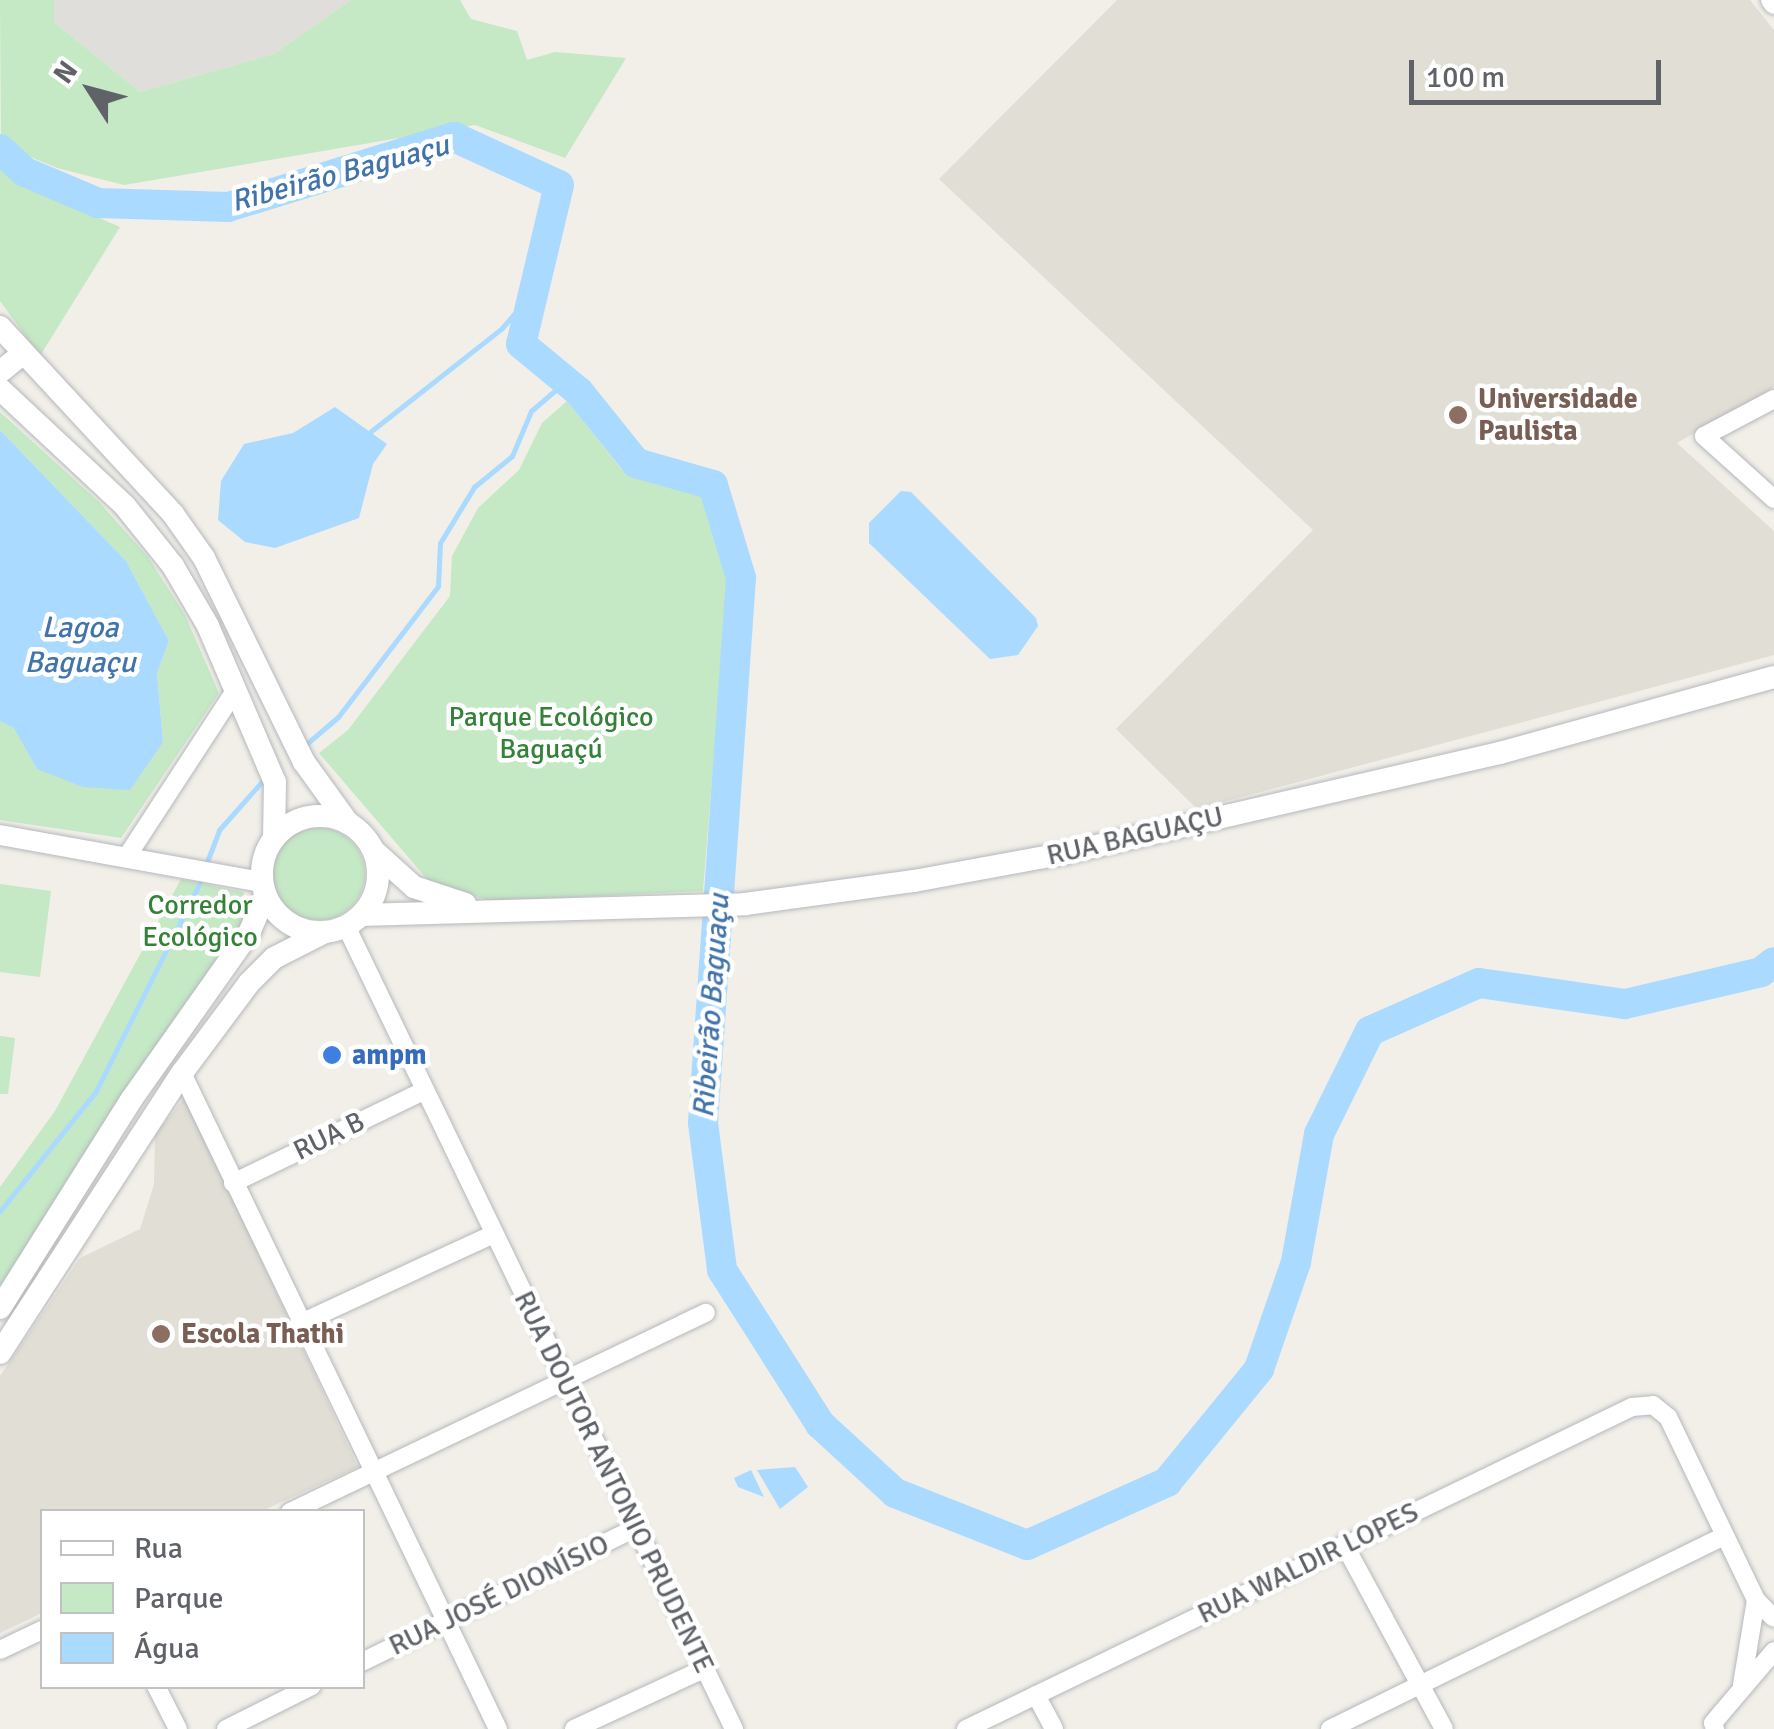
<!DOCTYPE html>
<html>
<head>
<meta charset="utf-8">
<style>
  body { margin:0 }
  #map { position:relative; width:1774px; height:1729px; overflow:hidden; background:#f1efe8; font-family:Signika,sans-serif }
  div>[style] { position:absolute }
  .industrial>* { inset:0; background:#e0deda }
  .education>* { inset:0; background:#e1ded6 }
  .green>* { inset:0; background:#c5e8c5 }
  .round { border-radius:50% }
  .water>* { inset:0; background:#aadaff }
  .stream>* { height:5px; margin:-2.5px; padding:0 2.5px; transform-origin:2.5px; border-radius:2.5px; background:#aadaff }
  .river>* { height:30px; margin:-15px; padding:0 15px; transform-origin:15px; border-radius:15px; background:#aadaff }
  .roads { filter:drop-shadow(0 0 2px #b5b8bc) drop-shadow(0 0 2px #b5b8bc) }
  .minor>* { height:18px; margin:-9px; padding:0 9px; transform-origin:9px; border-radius:9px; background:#fff }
  .tertiary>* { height:20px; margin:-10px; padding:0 10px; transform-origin:10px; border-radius:10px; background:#fff }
  .secondary>* { height:22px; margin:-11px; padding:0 11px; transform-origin:11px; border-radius:11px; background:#fff }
  .secondary>.ring { margin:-11px; padding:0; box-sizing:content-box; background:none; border:22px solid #fff; border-radius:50% }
  .dots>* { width:28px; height:28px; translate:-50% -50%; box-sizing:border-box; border:5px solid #fff; border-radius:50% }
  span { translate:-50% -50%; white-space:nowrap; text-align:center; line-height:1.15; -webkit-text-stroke:9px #fff; paint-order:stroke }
  .education-label { font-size:28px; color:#785e54; font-weight:700 }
  .left { translate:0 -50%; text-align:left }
  .park-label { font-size:28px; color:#348238 }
  .street-label { font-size:28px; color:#5f6368 }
  .shop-label { font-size:28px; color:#366cbe; font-weight:700 }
  .water-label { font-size:30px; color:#4174aa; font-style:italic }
  .legend { position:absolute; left:40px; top:1509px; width:325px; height:180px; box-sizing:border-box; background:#fff; border:2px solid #bfc1c3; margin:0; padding:12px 18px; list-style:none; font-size:30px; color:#5f6368 }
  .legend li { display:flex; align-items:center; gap:20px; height:50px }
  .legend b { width:50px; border:2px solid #bfc1c3 }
  .north { position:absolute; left:40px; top:40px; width:100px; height:100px; -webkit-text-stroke:8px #fff; paint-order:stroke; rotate:306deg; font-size:28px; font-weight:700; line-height:40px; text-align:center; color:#5f6368 }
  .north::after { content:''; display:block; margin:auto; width:35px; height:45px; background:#5f6368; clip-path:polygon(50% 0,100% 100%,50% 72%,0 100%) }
  .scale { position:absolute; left:1409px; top:60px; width:252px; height:45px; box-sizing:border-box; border:5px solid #5f6368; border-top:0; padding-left:12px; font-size:30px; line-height:35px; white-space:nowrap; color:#5f6368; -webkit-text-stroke:8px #fff; paint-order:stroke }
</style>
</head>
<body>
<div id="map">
  <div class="industrial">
    <i style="clip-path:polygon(54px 0,351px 0,274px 54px,140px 92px,54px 22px)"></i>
  </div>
  <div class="education">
    <i style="clip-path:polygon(1117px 0,1750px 0,1774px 30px,1774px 387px,1677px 443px,1774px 531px,1774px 655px,1197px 809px,1116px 729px,1313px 530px,939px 179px)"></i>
    <i style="clip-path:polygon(185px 1097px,358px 1467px,262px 1511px,42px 1512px,42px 1613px,0 1633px,0 1376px,80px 1258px,140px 1229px,154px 1184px,155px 1135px)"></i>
  </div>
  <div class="green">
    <i style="clip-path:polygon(0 0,54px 0,54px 22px,140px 92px,274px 54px,351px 0,460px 0,471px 19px,517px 31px,527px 60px,555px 52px,626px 58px,565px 158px,475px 125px,124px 185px,57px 168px,1px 145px)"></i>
    <i style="clip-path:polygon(0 164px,22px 184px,120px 227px,40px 356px,0 301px)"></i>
    <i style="clip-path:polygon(567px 401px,622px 470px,705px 497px,728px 580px,703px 891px,492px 901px,433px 886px,319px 753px,348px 730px,450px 596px,452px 556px,478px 508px,519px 470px,542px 423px)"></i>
    <i style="clip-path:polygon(0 412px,99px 502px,148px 557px,185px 615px,219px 693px,121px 838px,0 820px,0 721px,14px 727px,37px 769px,163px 742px,157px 673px,169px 641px,126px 561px,0 430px)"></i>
    <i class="round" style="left:273px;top:828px;width:92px;height:92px"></i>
    <i style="clip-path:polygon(181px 879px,243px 892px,252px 909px,0 1302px,0 1187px,55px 1111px)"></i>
    <i style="clip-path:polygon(0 884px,51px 891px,40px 977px,0 972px)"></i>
    <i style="clip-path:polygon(0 1036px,15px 1038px,8px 1094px,0 1094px)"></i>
  </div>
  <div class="water">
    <i style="clip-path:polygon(335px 407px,387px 444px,373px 464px,359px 518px,275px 548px,245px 542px,218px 520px,221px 481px,244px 444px,293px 433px)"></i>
    <i style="clip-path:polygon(0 430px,126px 561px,169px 641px,157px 673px,163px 742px,130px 790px,83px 787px,37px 769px,14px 728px,0 721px)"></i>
    <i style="clip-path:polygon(901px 491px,911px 492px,1036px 618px,1038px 626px,1018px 655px,990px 659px,869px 543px,869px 523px)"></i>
    <i style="clip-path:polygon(795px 1467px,808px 1487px,780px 1509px,757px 1470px)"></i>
    <i style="clip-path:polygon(751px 1470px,764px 1497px,738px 1487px,734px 1478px)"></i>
  </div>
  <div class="stream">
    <i style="left:370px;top:432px;width:168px;rotate:-38.2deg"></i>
    <i style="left:502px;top:328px;width:49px;rotate:-49.1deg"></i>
    <i style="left:304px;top:746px;width:45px;rotate:-40.5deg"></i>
    <i style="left:338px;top:717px;width:165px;rotate:-52.6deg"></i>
    <i style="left:438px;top:586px;width:43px;rotate:-87.3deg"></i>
    <i style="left:440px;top:543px;width:66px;rotate:-58.7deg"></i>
    <i style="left:474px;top:487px;width:49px;rotate:-39.2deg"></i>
    <i style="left:512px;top:456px;width:49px;rotate:-67.1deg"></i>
    <i style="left:531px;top:411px;width:46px;rotate:-40.6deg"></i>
    <i style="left:205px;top:867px;width:40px;rotate:-69deg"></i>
    <i style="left:219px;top:830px;width:69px;rotate:-48.5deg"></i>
    <i style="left:0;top:1211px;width:154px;rotate:-51.3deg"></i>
    <i style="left:96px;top:1091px;width:238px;rotate:-63.5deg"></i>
  </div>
  <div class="river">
    <i style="left:0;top:149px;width:34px;rotate:43deg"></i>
    <i style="left:25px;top:172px;width:79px;rotate:23deg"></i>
    <i style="left:98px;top:203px;width:130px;rotate:1.8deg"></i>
    <i style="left:228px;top:207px;width:237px;rotate:-17.2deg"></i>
    <i style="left:454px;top:137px;width:115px;rotate:24.6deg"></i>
    <i style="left:559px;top:185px;width:163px;rotate:103.4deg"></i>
    <i style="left:521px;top:344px;width:75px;rotate:39.6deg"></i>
    <i style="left:579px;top:392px;width:91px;rotate:51.2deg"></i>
    <i style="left:636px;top:463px;width:80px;rotate:15.9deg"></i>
    <i style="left:713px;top:485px;width:97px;rotate:73.2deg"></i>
    <i style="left:741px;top:578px;width:546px;rotate:93.99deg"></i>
    <i style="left:703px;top:1123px;width:148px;rotate:82.6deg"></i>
    <i style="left:722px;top:1270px;width:183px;rotate:57.5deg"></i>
    <i style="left:820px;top:1424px;width:102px;rotate:42.6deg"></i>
    <i style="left:895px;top:1493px;width:142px;rotate:21.5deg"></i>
    <i style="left:1027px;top:1545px;width:154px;rotate:-24.2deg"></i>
    <i style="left:1167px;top:1482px;width:146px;rotate:-50.8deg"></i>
    <i style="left:1259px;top:1369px;width:113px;rotate:-70.9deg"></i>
    <i style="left:1296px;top:1262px;width:130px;rotate:-79.8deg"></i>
    <i style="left:1319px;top:1134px;width:115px;rotate:-63.7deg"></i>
    <i style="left:1370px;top:1031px;width:119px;rotate:-23.8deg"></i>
    <i style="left:1479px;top:983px;width:148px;rotate:8.2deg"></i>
    <i style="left:1625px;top:1004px;width:140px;rotate:-13.2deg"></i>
    <i style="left:1761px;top:972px;width:16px;rotate:-38deg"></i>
  </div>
  <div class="roads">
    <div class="minor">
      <i style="left:1774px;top:399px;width:79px;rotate:152.1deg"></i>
      <i style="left:1704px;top:436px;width:94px;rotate:42deg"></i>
      <i style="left:126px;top:858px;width:202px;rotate:-56.9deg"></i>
      <i style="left:346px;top:926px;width:892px;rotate:64.21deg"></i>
      <i style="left:182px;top:1073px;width:728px;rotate:64.28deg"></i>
      <i style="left:233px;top:1183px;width:213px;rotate:-25.8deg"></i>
      <i style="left:299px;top:1324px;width:215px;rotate:-24.8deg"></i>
      <i style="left:290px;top:1512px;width:461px;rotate:-25.6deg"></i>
      <i style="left:1344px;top:1544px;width:210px;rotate:61.6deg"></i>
      <i style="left:1756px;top:1600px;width:25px;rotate:45deg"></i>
      <i style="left:0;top:1650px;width:47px;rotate:-25.5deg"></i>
      <i style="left:362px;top:1662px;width:304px;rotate:-26.1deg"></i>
      <i style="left:156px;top:1686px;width:48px;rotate:62.9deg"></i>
      <i style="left:1036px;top:1695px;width:38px;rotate:62deg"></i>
      <i style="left:226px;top:1729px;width:96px;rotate:-26.6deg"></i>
      <i style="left:574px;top:1729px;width:143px;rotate:-24.8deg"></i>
      <i style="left:966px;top:1729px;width:740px;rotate:-25.8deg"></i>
      <i style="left:1632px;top:1407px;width:21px;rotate:-5deg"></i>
      <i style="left:1653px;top:1405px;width:19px;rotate:39deg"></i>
      <i style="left:1668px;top:1417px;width:203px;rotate:64.3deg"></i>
      <i style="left:1756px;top:1600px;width:86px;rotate:99.4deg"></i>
      <i style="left:1330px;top:1729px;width:439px;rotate:-26.1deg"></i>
      <i style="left:1715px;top:1729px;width:6px;rotate:-108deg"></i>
      <i style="left:1713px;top:1723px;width:94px;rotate:-49.7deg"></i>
    </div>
    <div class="tertiary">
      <i style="left:1771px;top:0;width:5px;rotate:53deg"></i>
      <i style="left:0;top:835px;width:266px;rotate:10.2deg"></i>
    </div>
    <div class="secondary">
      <i style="left:0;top:327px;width:255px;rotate:47.2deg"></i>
      <i style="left:173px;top:514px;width:54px;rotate:54.8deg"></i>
      <i style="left:204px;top:558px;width:227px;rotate:63.9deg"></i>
      <i style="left:304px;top:762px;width:75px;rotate:54.2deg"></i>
      <i style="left:0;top:372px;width:27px;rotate:-39deg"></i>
      <i style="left:0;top:389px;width:171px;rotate:43.1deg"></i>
      <i style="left:125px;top:506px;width:77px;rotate:51.3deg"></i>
      <i style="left:173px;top:566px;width:69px;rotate:59.7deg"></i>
      <i style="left:208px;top:626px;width:170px;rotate:66.8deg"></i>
      <i style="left:275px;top:782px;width:56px;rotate:91deg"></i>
      <i class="ring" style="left:262px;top:816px;width:94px;height:94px"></i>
      <i style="left:374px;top:851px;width:54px;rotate:42deg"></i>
      <i style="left:414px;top:887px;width:54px;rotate:18.4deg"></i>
      <i style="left:362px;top:915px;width:383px;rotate:-1.6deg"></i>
      <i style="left:745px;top:904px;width:171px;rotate:-7.8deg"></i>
      <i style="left:914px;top:881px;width:155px;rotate:-10.4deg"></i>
      <i style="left:1066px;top:853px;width:445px;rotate:-13deg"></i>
      <i style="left:1500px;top:753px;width:284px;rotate:-15.5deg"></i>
      <i style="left:0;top:1308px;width:246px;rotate:-57.8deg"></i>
      <i style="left:131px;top:1100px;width:207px;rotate:-54.8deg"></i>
      <i style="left:250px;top:931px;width:38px;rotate:-67deg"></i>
      <i style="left:0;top:1353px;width:334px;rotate:-57deg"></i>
      <i style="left:182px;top:1073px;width:112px;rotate:-53.3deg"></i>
      <i style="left:249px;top:983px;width:35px;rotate:-45deg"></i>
      <i style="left:274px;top:958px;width:55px;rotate:-27deg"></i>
    </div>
  </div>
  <div class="dots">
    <i style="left:1458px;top:415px;background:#8d6e63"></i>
    <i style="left:332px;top:1055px;background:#3f7fe0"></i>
    <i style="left:161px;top:1334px;background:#8d6e63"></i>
  </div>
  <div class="education-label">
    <span class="left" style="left:1478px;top:415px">Universidade<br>Paulista</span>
    <span class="left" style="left:181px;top:1334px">Escola Thathi</span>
  </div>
  <div class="park-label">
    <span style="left:551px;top:733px">Parque Ecológico<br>Baguaçú</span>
    <span style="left:200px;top:921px">Corredor<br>Ecológico</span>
  </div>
  <div class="street-label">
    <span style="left:1135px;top:836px;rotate:-13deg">RUA BAGUAÇU</span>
    <span style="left:329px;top:1136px;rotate:-26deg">RUA B</span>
    <span style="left:614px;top:1482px;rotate:64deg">RUA DOUTOR ANTONIO PRUDENTE</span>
    <span style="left:1308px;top:1563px;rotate:-26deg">RUA WALDIR LOPES</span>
    <span style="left:499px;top:1595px;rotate:-26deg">RUA JOSÉ DIONÍSIO</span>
  </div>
  <div class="shop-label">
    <span class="left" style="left:352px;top:1055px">ampm</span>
  </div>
  <div class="water-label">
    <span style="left:340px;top:174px;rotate:-15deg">Ribeirão Baguaçu</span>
    <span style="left:80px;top:645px">Lagoa<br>Baguaçu</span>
    <span style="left:712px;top:1006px;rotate:-86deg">Ribeirão Baguaçu</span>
  </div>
  <ul class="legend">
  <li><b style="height:12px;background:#fff"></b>Rua</li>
  <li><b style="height:28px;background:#c5e8c5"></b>Parque</li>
  <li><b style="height:28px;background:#aadaff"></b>Água</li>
  </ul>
  <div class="north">N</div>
  <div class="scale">100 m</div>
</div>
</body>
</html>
